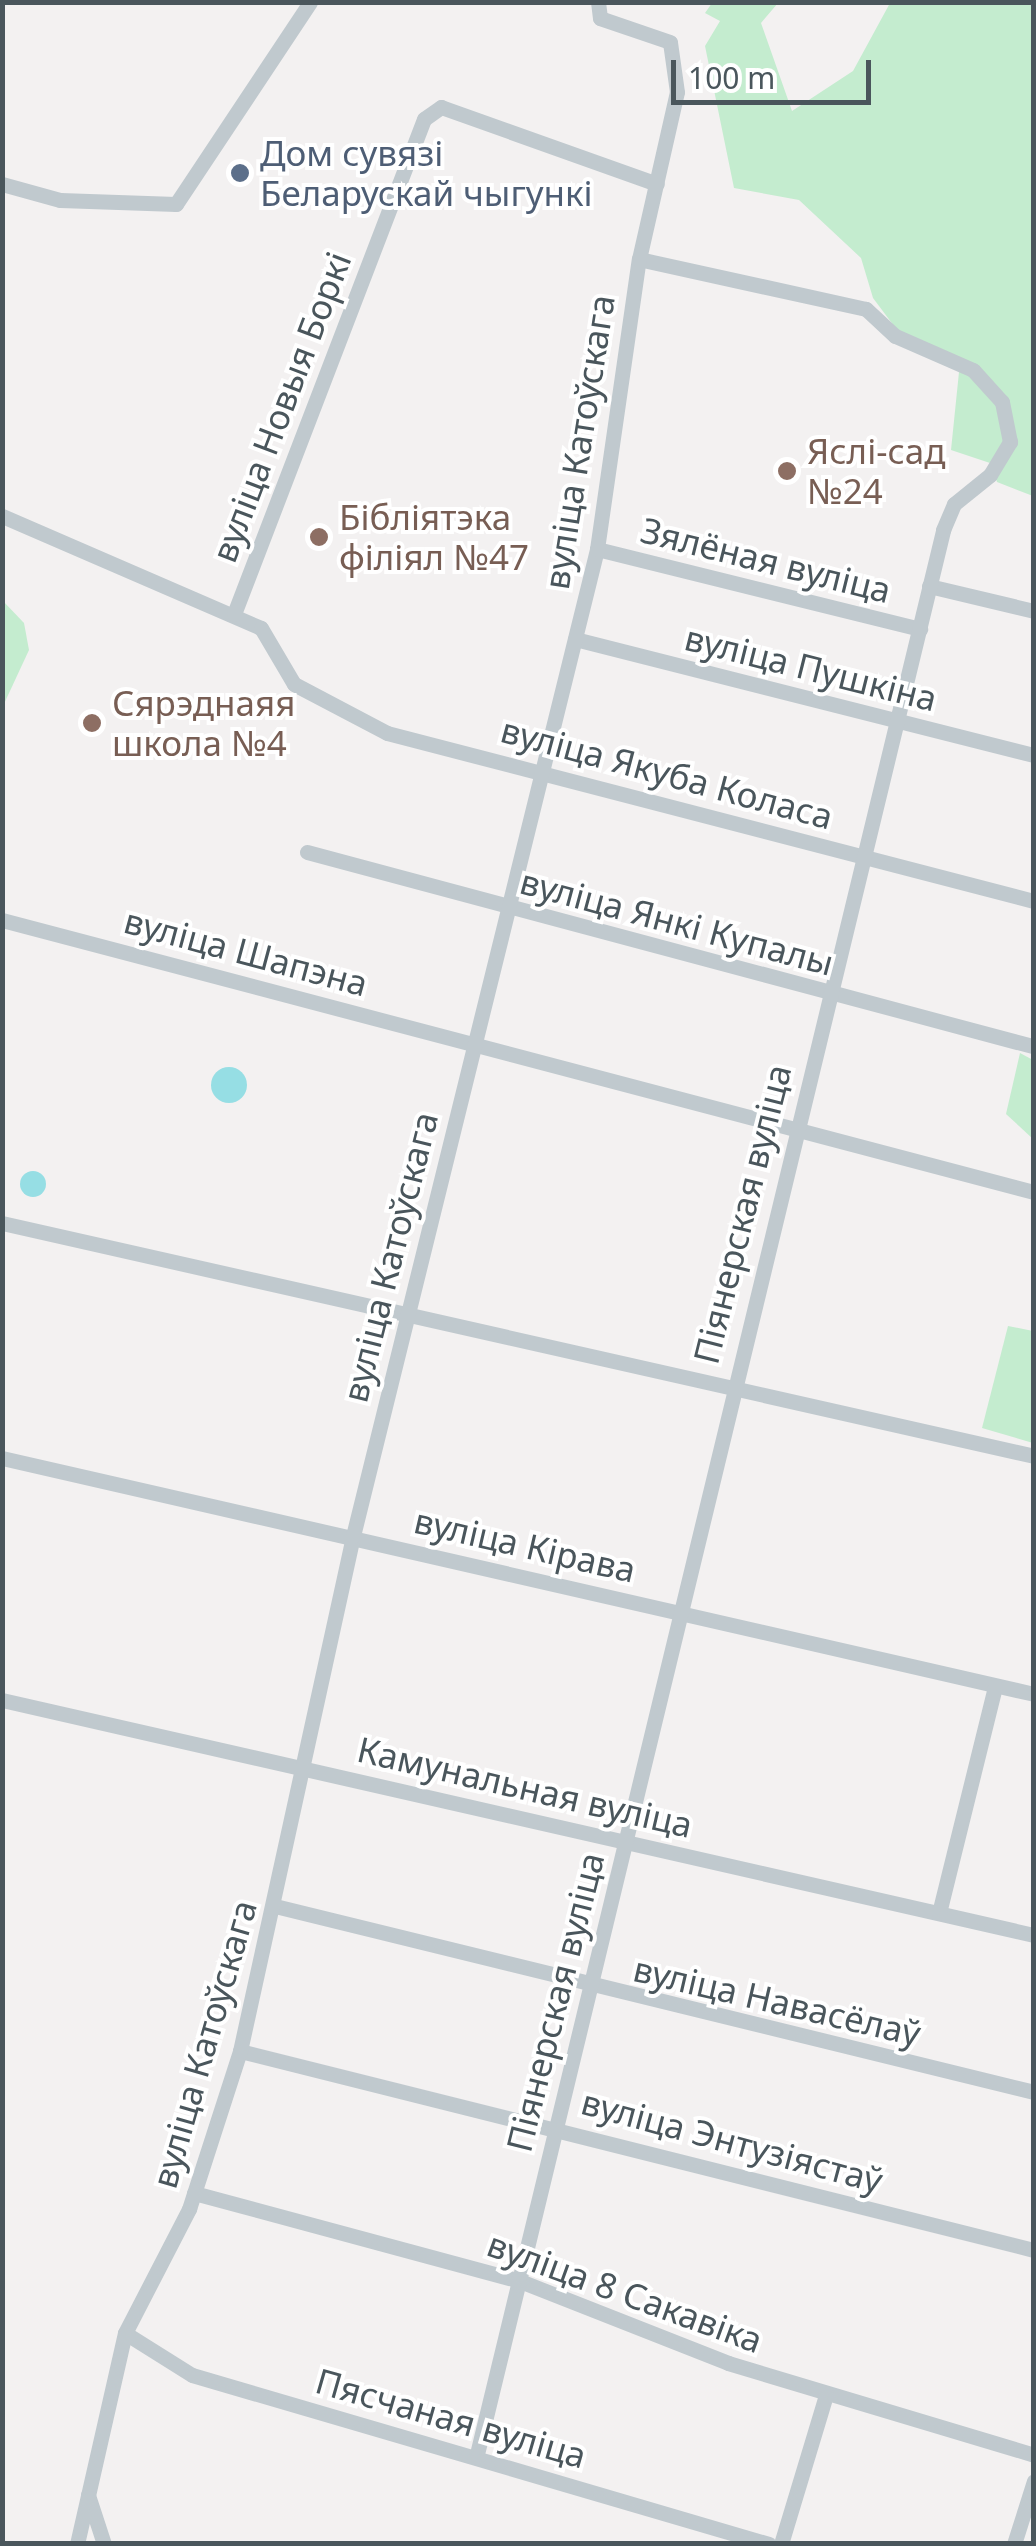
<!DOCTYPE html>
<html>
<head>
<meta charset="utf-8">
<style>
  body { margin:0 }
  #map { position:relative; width:1036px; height:2546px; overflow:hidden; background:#f3f1f1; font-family:"Noto Sans",sans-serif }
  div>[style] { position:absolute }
  .green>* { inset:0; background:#c4eccf }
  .water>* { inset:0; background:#96dee4 }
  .round { border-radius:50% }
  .minor>* { height:15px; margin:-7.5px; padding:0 7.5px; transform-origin:7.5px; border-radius:7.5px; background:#c0c9ce }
  .dots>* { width:28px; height:28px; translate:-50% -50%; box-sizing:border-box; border:5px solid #fff; border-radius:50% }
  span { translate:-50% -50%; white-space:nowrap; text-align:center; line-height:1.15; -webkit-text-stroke:8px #fff; paint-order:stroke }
  .service-label { font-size:35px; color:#4e5e75 }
  .left { translate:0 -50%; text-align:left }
  .street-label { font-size:35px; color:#4a565c }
  .education-label { font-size:35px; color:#785e54 }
  .frame { position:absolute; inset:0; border:5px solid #4a565c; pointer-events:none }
  .scale { position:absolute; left:671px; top:60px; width:200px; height:45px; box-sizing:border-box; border:5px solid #4a565c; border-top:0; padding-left:12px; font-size:30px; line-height:35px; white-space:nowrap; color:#4a565c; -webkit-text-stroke:8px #fff; paint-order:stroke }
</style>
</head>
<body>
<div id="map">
  <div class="green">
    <i style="clip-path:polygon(712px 3px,778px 3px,761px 23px,792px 111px,853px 71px,890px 3px,1033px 3px,1033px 496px,997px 482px,990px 463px,951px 450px,959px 372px,900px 334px,873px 298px,861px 258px,799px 200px,734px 188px,705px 46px,720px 21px,705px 13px)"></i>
    <i style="clip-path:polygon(3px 601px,24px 623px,29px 650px,3px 706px)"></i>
    <i style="clip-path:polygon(1020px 1053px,1033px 1060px,1033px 1139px,1006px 1114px)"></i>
    <i style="clip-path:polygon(1008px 1326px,1033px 1331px,1033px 1443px,982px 1428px)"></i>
  </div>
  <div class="water">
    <i class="round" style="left:211px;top:1067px;width:36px;height:36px"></i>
    <i class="round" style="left:20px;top:1171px;width:26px;height:26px"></i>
  </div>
  <div class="minor">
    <i style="left:2px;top:184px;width:60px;rotate:15.4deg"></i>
    <i style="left:60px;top:200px;width:116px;rotate:2deg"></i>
    <i style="left:176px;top:204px;width:242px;rotate:-56.4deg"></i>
    <i style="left:2px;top:516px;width:282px;rotate:23.4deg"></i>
    <i style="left:261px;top:628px;width:65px;rotate:59.5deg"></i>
    <i style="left:294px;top:684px;width:105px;rotate:27.8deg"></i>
    <i style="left:387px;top:733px;width:668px;rotate:14.56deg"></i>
    <i style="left:597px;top:549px;width:333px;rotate:13.9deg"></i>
    <i style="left:929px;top:586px;width:108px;rotate:13.4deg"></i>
    <i style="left:234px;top:614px;width:530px;rotate:-69deg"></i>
    <i style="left:424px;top:119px;width:21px;rotate:-35deg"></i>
    <i style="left:441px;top:107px;width:229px;rotate:19.6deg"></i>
    <i style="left:575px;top:639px;width:473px;rotate:14.2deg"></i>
    <i style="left:307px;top:852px;width:751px;rotate:14.98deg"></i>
    <i style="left:2px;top:920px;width:1067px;rotate:14.77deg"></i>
    <i style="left:2px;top:1223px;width:1058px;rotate:12.72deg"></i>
    <i style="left:2px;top:1458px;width:1059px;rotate:12.88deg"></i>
    <i style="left:2px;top:1700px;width:1058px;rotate:12.83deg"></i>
    <i style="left:275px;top:1906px;width:781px;rotate:13.77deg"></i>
    <i style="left:939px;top:1913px;width:234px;rotate:-76.1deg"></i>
    <i style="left:240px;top:2051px;width:819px;rotate:14.07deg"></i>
    <i style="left:194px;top:2193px;width:338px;rotate:15.1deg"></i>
    <i style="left:520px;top:2281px;width:224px;rotate:21.5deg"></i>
    <i style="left:728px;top:2363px;width:320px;rotate:16.7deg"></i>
    <i style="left:125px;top:2333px;width:79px;rotate:32.1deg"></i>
    <i style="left:192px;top:2375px;width:601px;rotate:16.33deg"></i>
    <i style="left:477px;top:2454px;width:1980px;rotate:-76.38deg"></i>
    <i style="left:943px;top:530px;width:28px;rotate:-67deg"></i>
    <i style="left:954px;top:504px;width:46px;rotate:-38.9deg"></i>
    <i style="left:990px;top:475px;width:39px;rotate:-59deg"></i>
    <i style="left:1010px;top:442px;width:41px;rotate:-101.3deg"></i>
    <i style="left:1002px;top:402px;width:43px;rotate:-132.2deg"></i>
    <i style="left:973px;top:370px;width:85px;rotate:-156.4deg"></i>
    <i style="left:895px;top:336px;width:40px;rotate:-137deg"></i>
    <i style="left:866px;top:309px;width:232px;rotate:-167.6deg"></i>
    <i style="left:88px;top:2495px;width:52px;rotate:71.9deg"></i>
    <i style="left:77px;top:2544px;width:216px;rotate:-77.2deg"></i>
    <i style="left:125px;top:2333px;width:140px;rotate:-62.7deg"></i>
    <i style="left:189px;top:2209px;width:166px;rotate:-72.1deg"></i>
    <i style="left:240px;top:2051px;width:527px;rotate:-77.62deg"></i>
    <i style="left:353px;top:1536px;width:1017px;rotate:-76.11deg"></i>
    <i style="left:597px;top:549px;width:293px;rotate:-81.8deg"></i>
    <i style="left:639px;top:259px;width:171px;rotate:-77.2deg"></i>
    <i style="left:677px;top:92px;width:50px;rotate:-98deg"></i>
    <i style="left:670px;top:42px;width:74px;rotate:-161.1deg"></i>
    <i style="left:600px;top:18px;width:16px;rotate:-97deg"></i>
    <i style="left:781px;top:2544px;width:156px;rotate:-73.2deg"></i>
    <i style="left:1014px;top:2544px;width:66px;rotate:-72.4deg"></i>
  </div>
  <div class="dots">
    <i style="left:240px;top:173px;background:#5c6f8a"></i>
    <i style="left:787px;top:471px;background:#8d6e63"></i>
    <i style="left:319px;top:537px;background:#8d6e63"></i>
    <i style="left:92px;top:723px;background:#8d6e63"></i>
  </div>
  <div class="service-label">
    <span class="left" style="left:260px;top:173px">Дом сувязі<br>Беларускай чыгункі</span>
  </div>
  <div class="street-label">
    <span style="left:281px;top:407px;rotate:-69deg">вуліца Новыя Боркі</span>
    <span style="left:579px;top:442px;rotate:-81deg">вуліца Катоўскага</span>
    <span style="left:766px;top:560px;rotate:14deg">Зялёная вуліца</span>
    <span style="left:811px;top:668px;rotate:14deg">вуліца Пушкіна</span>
    <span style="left:667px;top:773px;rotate:15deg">вуліца Якуба Коласа</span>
    <span style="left:677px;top:922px;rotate:15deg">вуліца Янкі Купалы</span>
    <span style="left:246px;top:952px;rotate:15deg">вуліца Шапэна</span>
    <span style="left:742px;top:1214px;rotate:-76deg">Піянерская вуліца</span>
    <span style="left:390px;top:1257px;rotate:-76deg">вуліца Катоўскага</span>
    <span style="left:525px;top:1545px;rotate:13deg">вуліца Кірава</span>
    <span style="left:525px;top:1787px;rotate:13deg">Камунальная вуліца</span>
    <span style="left:777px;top:2001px;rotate:13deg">вуліца Навасёлаў</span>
    <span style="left:555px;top:2002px;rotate:-76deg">Піянерская вуліца</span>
    <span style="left:204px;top:2044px;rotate:-74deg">вуліца Катоўскага</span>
    <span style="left:732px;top:2141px;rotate:15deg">вуліца Энтузіястаў</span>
    <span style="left:625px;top:2292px;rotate:20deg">вуліца 8 Сакавіка</span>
    <span style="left:451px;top:2418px;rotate:16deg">Пясчаная вуліца</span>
  </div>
  <div class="education-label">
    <span class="left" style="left:807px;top:471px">Яслі-сад<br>№24</span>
    <span class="left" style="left:339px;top:537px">Бібліятэка<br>філіял №47</span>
    <span class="left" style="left:112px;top:723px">Сярэднаяя<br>школа №4</span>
  </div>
  <div class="frame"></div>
  <div class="scale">100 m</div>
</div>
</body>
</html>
